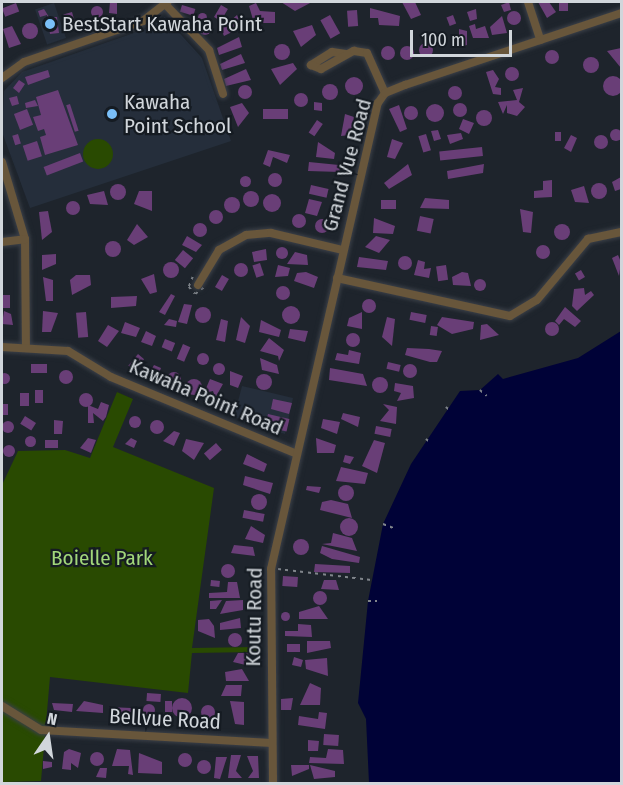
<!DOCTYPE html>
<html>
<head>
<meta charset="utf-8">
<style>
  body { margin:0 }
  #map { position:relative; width:623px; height:785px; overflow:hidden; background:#1e242c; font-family:"Fira Sans Condensed",sans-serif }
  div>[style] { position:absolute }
  .built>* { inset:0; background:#252e3b; transform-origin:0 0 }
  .green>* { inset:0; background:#294a01 }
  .round { border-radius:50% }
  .water>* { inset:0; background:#000237 }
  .building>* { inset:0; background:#693e77; transform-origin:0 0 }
  .path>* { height:1.5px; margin-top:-0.75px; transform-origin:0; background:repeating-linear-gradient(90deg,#80858b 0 3px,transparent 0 7.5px) }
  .roads { filter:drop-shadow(0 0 2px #3b4048) drop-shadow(0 0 2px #3b4048) }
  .minor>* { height:8px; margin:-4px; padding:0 4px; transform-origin:4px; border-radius:4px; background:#68563b }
  .dots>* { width:16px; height:16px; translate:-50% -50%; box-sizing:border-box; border:3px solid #151b22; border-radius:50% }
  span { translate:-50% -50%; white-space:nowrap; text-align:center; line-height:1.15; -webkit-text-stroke:4.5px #151b22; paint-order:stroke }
  .poi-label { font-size:21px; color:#d1d6db }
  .left { translate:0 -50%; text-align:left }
  .street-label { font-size:21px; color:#d1d6db }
  .park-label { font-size:21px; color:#a2d77a }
  .frame { position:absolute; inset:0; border:3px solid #d1d6db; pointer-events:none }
  .north { position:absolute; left:18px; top:707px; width:60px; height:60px; -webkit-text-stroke:4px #151b22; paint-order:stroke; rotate:13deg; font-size:16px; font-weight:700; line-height:24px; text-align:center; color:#d1d6db }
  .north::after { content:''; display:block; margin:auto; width:21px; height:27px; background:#d1d6db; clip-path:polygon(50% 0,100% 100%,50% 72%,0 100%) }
  .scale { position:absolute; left:410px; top:30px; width:102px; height:27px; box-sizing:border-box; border:3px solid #d1d6db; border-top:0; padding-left:8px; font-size:18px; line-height:21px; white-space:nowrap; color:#d1d6db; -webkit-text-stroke:4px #151b22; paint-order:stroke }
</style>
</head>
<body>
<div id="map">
  <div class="built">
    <i style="left:54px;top:3px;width:37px;height:20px;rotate:71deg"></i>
    <i style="clip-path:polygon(165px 17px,202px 58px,231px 141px,30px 208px,2px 132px,4px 91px,22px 72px,151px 27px)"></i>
    <i style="clip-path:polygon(242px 386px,293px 398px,285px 434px,234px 417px)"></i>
  </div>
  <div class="green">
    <i class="round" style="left:83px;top:139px;width:30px;height:30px"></i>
    <i style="clip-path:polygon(117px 392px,133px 399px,113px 447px,214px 488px,192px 648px,260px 647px,260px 652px,192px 653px,188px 693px,50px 677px,41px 781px,2px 782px,2px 485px,18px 451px,65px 450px,90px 458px)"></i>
  </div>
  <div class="water">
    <i style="clip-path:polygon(621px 331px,621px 783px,369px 783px,366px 719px,358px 703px,368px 601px,383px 524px,411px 464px,460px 391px,480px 390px,498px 374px,503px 379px,578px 358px)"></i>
  </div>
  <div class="building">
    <i style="clip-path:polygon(110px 2px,117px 2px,117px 14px,109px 13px)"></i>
    <i style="clip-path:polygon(281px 2px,312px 2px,295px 11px)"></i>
    <i style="clip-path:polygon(402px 2px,415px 2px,421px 15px,411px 19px)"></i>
    <i style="clip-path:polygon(509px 2px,511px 10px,504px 12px,501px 5px)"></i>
    <i style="clip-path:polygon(538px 2px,549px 2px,556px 12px,547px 18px)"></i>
    <i style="left:559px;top:2px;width:9px;height:9px"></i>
    <i style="left:16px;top:3px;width:9px;height:15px;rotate:69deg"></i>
    <i style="clip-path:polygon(256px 3px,260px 11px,275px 12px,275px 23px,254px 23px,249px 6px)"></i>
    <i style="left:182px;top:5px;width:14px;height:7px;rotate:17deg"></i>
    <i style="left:221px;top:5px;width:8px;height:14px;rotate:30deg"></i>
    <i class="round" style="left:91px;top:6px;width:12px;height:12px"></i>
    <i style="clip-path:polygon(370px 8px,400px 16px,399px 26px,379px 25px,378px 18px,370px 18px)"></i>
    <i style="clip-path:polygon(44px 9px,49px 17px,57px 17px,59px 33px,50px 34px,47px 15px,40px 17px,38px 11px)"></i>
    <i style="clip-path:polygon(476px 9px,477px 19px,470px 21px,467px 12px)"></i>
    <i style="left:357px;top:10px;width:16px;height:10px;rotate:86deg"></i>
    <i class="round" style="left:507px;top:11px;width:14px;height:14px"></i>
    <i style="left:72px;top:12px;width:15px;height:9px;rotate:74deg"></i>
    <i class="round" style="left:197.5px;top:12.5px;width:9px;height:9px"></i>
    <i style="clip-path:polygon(237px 15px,242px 27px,224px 36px,221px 29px)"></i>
    <i style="left:330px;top:15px;width:21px;height:11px;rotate:61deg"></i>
    <i style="left:453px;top:15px;width:9px;height:7px;rotate:69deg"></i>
    <i style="clip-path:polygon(502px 16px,507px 33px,492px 35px,490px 27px)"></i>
    <i class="round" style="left:22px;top:23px;width:16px;height:16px"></i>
    <i class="round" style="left:199px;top:23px;width:12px;height:12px"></i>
    <i style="clip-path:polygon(475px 24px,476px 29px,485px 26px,489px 38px,473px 38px,469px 26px)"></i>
    <i style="clip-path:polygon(312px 25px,316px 35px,301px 47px,293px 31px)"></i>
    <i style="clip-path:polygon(12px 26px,21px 44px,9px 48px,3px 29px)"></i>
    <i style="clip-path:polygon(459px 29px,467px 31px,467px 45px,459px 47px)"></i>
    <i style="clip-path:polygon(239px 37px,242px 47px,219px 55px,217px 48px)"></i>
    <i class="round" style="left:419px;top:43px;width:14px;height:14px"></i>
    <i class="round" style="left:274px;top:44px;width:16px;height:16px"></i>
    <i class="round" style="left:381px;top:46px;width:14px;height:14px"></i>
    <i class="round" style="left:400px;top:46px;width:14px;height:14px"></i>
    <i style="clip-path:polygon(621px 48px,621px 68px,607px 51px)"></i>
    <i class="round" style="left:545px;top:50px;width:14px;height:14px"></i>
    <i style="clip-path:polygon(241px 54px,245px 63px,222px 70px,220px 64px)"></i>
    <i class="round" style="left:583px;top:57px;width:16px;height:16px"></i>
    <i style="clip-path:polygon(293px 63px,297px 69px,280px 85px,271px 69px)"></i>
    <i class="round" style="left:505px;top:67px;width:14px;height:14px"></i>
    <i style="clip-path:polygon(246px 69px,251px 80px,226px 86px,224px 79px)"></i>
    <i style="clip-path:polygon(48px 70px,50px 77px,28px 85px,25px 77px)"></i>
    <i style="clip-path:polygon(493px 70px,499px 79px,495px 87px,501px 88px,501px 95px,493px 94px,486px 72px)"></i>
    <i class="round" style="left:603px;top:76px;width:20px;height:20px"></i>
    <i class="round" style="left:345px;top:77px;width:18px;height:18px"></i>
    <i style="clip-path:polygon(19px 80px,25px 84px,19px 93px,13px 88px)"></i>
    <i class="round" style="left:322px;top:84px;width:16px;height:16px"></i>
    <i class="round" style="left:238px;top:85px;width:14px;height:14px"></i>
    <i class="round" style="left:448px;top:86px;width:14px;height:14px"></i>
    <i style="clip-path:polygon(523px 88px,519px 102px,525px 107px,517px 116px,507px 113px,507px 105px,503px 114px,498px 102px,517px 100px,513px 90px)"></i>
    <i style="clip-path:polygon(58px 90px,78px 145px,45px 155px,40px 137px,46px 135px,44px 129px,38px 131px,33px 117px,41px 115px,36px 97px)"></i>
    <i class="round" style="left:294px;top:93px;width:14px;height:14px"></i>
    <i style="clip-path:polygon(17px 96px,19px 104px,12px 106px,9px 98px)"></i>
    <i style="clip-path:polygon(35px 100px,38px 106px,26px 108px,25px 103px)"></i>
    <i style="clip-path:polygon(314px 102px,322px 103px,322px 111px,314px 110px)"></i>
    <i class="round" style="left:453px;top:103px;width:14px;height:14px"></i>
    <i style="clip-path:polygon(242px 103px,249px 113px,238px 127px,230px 107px)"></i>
    <i style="left:70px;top:104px;width:28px;height:4px;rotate:72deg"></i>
    <i class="round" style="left:426px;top:104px;width:18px;height:18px"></i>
    <i style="clip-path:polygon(399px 105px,407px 129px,400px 132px,389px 109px)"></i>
    <i class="round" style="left:404px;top:106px;width:14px;height:14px"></i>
    <i style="left:27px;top:109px;width:17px;height:14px;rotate:69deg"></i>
    <i style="left:288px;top:109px;width:10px;height:25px;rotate:90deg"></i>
    <i class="round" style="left:476px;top:110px;width:16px;height:16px"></i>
    <i style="clip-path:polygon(345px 114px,354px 117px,350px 135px,341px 136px)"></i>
    <i style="clip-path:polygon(463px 119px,474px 123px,469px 134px,459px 129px)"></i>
    <i style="left:317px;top:120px;width:7px;height:15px;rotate:34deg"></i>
    <i class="round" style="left:610px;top:129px;width:12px;height:12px"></i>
    <i style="clip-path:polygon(438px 130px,441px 139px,434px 141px,431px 131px)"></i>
    <i style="left:555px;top:132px;width:6px;height:9px"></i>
    <i style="clip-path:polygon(461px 133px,463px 139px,450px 144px,447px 135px)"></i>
    <i style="left:18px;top:134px;width:10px;height:6px;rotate:73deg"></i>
    <i style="left:426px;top:134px;width:17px;height:8px;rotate:73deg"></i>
    <i class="round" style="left:594px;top:135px;width:14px;height:14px"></i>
    <i style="clip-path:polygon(571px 135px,577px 138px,571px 152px,564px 148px)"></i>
    <i style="clip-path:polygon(392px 139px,403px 143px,395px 159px,387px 157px)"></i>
    <i style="left:37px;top:141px;width:16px;height:15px;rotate:72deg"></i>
    <i style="clip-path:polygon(318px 142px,335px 153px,334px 159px,316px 157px)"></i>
    <i style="left:482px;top:147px;width:9px;height:43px;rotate:84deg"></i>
    <i style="clip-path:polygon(268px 150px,290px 155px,287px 163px,273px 157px,270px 167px,263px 164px)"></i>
    <i style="left:80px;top:153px;width:9px;height:39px;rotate:69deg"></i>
    <i style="clip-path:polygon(309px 162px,339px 165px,340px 172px,308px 171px)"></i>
    <i style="clip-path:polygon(408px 164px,412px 175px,389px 189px,384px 183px)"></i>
    <i style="clip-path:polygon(484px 164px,483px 173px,448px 179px,447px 171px)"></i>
    <i class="round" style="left:268px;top:173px;width:14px;height:14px"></i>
    <i class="round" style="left:239.5px;top:175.5px;width:11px;height:11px"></i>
    <i style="clip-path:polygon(621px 177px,621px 189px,615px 191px,612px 182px)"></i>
    <i style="clip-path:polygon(552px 180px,552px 197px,534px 198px,534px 191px,543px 190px,543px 181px)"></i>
    <i class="round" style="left:591px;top:183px;width:16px;height:16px"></i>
    <i class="round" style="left:110px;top:184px;width:16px;height:16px"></i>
    <i style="left:311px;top:185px;width:18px;height:9px;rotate:13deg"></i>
    <i style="clip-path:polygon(584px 186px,589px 203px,575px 202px,571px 190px)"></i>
    <i style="clip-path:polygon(104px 191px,108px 205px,90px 204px,87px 195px)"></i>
    <i style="clip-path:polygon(139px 191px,152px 191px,152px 211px,134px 204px)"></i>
    <i class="round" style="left:243px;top:191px;width:16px;height:16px"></i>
    <i class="round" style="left:263px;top:194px;width:18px;height:18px"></i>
    <i class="round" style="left:224px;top:197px;width:16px;height:16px"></i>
    <i style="clip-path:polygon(425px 198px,449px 200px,449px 209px,420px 208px)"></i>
    <i style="clip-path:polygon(309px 199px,322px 202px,317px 216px,305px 213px)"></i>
    <i style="left:396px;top:200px;width:9px;height:15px;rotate:90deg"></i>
    <i class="round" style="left:66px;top:201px;width:14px;height:14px"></i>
    <i style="clip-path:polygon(520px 209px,533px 212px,531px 233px,523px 232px)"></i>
    <i class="round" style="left:209px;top:210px;width:14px;height:14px"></i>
    <i style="clip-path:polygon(48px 211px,52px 232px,42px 240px,39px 212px)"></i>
    <i class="round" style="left:292px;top:214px;width:14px;height:14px"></i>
    <i style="left:420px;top:216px;width:14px;height:15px;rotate:12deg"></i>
    <i style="clip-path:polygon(374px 218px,395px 226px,393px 234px,373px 233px)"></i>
    <i class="round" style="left:315px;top:219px;width:14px;height:14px"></i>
    <i class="round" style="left:193px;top:223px;width:14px;height:14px"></i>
    <i style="clip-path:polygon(137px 224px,148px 237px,134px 245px,127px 240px)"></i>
    <i class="round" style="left:554px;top:224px;width:16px;height:16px"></i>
    <i style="clip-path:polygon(187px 236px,202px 245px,196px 252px,182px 245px)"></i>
    <i style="clip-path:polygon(376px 236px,390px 240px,379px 253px,365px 247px)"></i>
    <i class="round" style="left:105px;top:241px;width:16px;height:16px"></i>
    <i class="round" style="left:536px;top:245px;width:14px;height:14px"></i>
    <i class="round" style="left:276px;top:247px;width:12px;height:12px"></i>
    <i style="clip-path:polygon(266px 249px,267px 260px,254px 262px,252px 252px)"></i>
    <i style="left:183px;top:250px;width:13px;height:13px;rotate:39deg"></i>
    <i style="clip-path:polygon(295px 252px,307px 255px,308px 265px,287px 264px)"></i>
    <i style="clip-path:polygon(56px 254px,56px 264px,42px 270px,42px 255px)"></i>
    <i style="clip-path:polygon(618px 255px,621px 262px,619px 276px,612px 258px)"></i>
    <i class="round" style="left:398px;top:256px;width:14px;height:14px"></i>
    <i style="clip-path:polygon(359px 257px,388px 261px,386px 270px,357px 267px)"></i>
    <i style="clip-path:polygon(418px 260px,425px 262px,424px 269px,431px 268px,429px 278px,414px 275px)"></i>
    <i class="round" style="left:163px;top:262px;width:16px;height:16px"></i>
    <i class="round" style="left:234px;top:263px;width:14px;height:14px"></i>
    <i style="left:260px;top:263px;width:13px;height:8px;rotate:72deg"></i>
    <i style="clip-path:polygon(278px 265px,290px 268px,288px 276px,275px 277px)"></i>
    <i style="left:446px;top:265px;width:15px;height:10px;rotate:82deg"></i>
    <i style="left:581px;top:270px;width:8px;height:7px;rotate:60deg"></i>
    <i style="clip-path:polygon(306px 272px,318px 277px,314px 288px,294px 281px,297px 273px)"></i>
    <i style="clip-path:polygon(462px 272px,468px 273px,471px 286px,453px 285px,452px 277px)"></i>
    <i style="clip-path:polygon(154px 274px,157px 292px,150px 294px,141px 279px)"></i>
    <i style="clip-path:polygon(76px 275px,90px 275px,91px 285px,72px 295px,70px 280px)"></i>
    <i style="left:222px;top:275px;width:8px;height:14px;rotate:30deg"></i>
    <i style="clip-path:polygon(43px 277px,53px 280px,53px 301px,46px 301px)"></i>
    <i class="round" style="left:474px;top:279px;width:12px;height:12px"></i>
    <i class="round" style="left:276px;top:286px;width:14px;height:14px"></i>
    <i style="clip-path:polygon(584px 288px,585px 295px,591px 291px,594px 295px,577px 311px,572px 306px,574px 289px)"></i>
    <i style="clip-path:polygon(171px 294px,175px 296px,165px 315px,159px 312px)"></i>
    <i style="left:2px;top:295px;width:8px;height:13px"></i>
    <i style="clip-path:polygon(137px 296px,136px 306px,111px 308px,111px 297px)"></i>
    <i class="round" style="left:362px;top:299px;width:14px;height:14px"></i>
    <i style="clip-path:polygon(184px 304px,192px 305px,187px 324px,178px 322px)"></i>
    <i class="round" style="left:282px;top:306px;width:18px;height:18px"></i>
    <i style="clip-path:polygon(565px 307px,581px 321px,575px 327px,564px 319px,559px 325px,555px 321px)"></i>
    <i class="round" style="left:195px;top:307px;width:16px;height:16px"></i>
    <i style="clip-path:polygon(4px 311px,11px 314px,13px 325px,2px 324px)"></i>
    <i style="clip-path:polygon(43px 311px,58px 313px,51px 332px,42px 332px)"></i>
    <i style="left:86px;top:312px;width:25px;height:10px;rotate:85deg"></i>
    <i style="clip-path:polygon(362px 312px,362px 329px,347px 326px,349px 318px)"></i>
    <i style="left:411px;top:312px;width:16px;height:8px;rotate:11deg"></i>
    <i style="clip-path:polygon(241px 317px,250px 326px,245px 343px,236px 340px)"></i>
    <i style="clip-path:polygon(387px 317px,395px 319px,392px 346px,382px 337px)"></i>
    <i style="clip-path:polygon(442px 317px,474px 322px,473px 329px,452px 334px,437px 325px)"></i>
    <i style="clip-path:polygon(169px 319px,177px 321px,176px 327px,164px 325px)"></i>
    <i style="clip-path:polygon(221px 319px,228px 321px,225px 342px,216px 340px)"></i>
    <i style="clip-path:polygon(261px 320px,281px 330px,279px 337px,259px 332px)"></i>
    <i class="round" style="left:545px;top:322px;width:14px;height:14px"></i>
    <i style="clip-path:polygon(125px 322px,140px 328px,136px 337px,121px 333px)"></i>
    <i style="clip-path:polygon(487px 324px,499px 335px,480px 340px,481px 325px)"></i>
    <i style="clip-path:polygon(108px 325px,119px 331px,107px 347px,98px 341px)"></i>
    <i style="left:431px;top:326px;width:7px;height:9px;rotate:8deg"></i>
    <i style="clip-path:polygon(290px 329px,308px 331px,305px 342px,288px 338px)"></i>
    <i style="clip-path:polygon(146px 331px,156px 336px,152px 346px,141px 342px)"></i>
    <i class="round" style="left:346px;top:333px;width:14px;height:14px"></i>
    <i style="clip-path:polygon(269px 338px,284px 350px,279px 361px,278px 356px,260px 351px)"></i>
    <i style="left:165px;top:339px;width:11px;height:9px;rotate:22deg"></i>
    <i style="left:183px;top:344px;width:8px;height:16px;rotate:23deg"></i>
    <i style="clip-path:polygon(407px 348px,429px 349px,442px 351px,437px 362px,430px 362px,405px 355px)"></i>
    <i style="clip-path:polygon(349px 350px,361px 353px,359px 364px,335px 360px,337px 353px,348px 355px)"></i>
    <i class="round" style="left:197px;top:353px;width:12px;height:12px"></i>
    <i style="left:138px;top:354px;width:8px;height:15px;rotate:40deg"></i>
    <i style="clip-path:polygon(260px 358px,277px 365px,279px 374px,262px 370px)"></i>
    <i style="left:388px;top:362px;width:13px;height:7px;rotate:13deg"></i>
    <i class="round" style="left:213px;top:363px;width:12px;height:12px"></i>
    <i style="left:47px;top:364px;width:9px;height:16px;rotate:90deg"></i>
    <i class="round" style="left:403px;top:364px;width:14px;height:14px"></i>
    <i style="clip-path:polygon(154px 365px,161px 368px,157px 378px,149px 374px)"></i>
    <i style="clip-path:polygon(330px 368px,363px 374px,367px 386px,329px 380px)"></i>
    <i class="round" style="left:59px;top:370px;width:14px;height:14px"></i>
    <i style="clip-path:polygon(230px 371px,243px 376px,238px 388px,230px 385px)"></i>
    <i class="round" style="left:167px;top:372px;width:14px;height:14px"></i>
    <i class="round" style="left:-1.5px;top:372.5px;width:11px;height:11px"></i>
    <i class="round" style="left:256px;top:374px;width:16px;height:16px"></i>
    <i class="round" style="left:372px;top:377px;width:16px;height:16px"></i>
    <i style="clip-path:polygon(210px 379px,223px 384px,215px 398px,213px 391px,204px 393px)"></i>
    <i class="round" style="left:186px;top:379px;width:16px;height:16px"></i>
    <i style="clip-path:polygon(395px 383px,413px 386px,414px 398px,397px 401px,401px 393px,394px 391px)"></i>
    <i style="left:35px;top:390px;width:8px;height:13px"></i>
    <i style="left:20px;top:393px;width:9px;height:13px"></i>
    <i class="round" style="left:79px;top:393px;width:14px;height:14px"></i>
    <i style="clip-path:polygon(273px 399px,292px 403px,289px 414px,271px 409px)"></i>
    <i style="clip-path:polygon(101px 402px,109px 405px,106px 417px,103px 421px,93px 413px,94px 423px,88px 423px,88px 405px,98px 409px)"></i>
    <i style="left:2px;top:404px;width:6px;height:11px"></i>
    <i style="clip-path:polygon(383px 404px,397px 407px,396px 424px,380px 421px,389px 410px)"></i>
    <i style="clip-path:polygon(343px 413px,360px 417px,358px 427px,341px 419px)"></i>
    <i style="left:268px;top:414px;width:22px;height:13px;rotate:13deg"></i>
    <i class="round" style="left:129px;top:416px;width:12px;height:12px"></i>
    <i style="left:25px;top:416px;width:13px;height:9px;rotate:32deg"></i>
    <i style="clip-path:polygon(323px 419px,340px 422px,337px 434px,321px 428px)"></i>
    <i class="round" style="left:150px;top:420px;width:14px;height:14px"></i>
    <i style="clip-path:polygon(54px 420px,63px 421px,62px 434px,54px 434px)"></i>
    <i class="round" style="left:2px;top:421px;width:12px;height:12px"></i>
    <i style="left:376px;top:426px;width:16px;height:8px;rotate:11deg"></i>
    <i style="clip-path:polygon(174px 431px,180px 433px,174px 446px,163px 441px)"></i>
    <i class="round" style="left:24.5px;top:435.5px;width:11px;height:11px"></i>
    <i style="clip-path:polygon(88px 438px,96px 440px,91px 453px,80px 448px)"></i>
    <i style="clip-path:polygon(131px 438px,137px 441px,134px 448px,125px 444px)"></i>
    <i style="clip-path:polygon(316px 438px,336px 445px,334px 453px,317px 453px)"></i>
    <i style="clip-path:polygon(186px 439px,204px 443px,194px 460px,182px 451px)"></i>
    <i style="left:45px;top:440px;width:13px;height:8px"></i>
    <i style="clip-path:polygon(374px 440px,385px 443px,377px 473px,362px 466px)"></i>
    <i style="left:216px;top:443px;width:9px;height:16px;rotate:49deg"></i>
    <i class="round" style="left:3px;top:445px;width:12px;height:12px"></i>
    <i style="clip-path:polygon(247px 454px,267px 464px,264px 472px,243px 464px)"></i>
    <i style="clip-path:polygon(345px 455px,354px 457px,350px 464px,343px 462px)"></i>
    <i style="clip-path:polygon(341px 467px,368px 473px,365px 484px,336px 481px)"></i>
    <i style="clip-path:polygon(245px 476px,273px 483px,270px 494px,243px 485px)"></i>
    <i class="round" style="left:338px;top:485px;width:16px;height:16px"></i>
    <i style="clip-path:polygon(307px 486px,321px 487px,319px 493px,306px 490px)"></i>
    <i class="round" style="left:251px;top:494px;width:16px;height:16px"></i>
    <i style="clip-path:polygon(331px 500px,348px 504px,352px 518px,320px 510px,322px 502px)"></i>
    <i style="left:244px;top:510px;width:21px;height:8px;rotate:11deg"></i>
    <i class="round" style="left:340px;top:518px;width:18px;height:18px"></i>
    <i style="clip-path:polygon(251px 526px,265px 535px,263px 543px,245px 539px)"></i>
    <i style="clip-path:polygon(333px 533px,352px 538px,357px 551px,322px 544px,331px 543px)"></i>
    <i class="round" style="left:293px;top:539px;width:16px;height:16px"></i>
    <i style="clip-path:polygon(234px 545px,253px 547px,255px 556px,231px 553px)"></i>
    <i style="clip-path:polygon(322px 546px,360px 557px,359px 563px,332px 559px,320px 553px)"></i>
    <i class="round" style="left:221px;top:564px;width:14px;height:14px"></i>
    <i style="clip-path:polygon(315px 564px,350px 566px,350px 573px,314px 572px)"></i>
    <i style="left:283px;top:576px;width:15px;height:10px;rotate:4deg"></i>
    <i style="left:211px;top:580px;width:9px;height:6px;rotate:6deg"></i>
    <i style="clip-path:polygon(324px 580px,336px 580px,339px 590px,321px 589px)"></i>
    <i style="clip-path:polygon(228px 582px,237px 582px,240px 598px,209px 598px,209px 593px,227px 592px)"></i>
    <i class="round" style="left:313px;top:591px;width:14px;height:14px"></i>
    <i style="clip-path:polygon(222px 600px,216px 609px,210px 609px,210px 601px)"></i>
    <i style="clip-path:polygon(243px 600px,243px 610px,220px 614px,226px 601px)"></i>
    <i style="clip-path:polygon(319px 606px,328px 619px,299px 619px,299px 612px)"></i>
    <i class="round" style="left:280.5px;top:611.5px;width:9px;height:9px"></i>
    <i style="clip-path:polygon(240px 618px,241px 628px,220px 630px,220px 623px)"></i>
    <i style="clip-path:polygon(209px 619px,214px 626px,215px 638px,198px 631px,198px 620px)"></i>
    <i style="clip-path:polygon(298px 624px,311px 625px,312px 637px,285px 636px,285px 631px,298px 631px)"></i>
    <i class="round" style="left:228px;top:633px;width:14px;height:14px"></i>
    <i style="clip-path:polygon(307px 641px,330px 641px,331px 648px,307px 653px)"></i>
    <i style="left:300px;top:644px;width:8px;height:13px;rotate:90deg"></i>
    <i style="clip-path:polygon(238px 653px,253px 653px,246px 660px,250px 666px,233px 662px)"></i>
    <i style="clip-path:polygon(294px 657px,303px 660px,301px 667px,292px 665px)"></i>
    <i style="clip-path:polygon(327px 658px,328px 676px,306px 669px,305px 660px)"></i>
    <i style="clip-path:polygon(242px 669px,249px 681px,226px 681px,225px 672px)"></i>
    <i style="clip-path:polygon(310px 683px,321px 688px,320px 705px,300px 705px)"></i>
    <i style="clip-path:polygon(226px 685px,242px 685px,241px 696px,221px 696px)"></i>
    <i style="left:147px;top:693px;width:14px;height:8px;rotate:4deg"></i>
    <i style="clip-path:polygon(293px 698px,291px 710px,281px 710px,281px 699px)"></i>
    <i class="round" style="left:172px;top:698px;width:20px;height:20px"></i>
    <i style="clip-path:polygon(84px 701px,103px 705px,103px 713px,76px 711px)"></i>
    <i style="left:165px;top:701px;width:7px;height:11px"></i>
    <i style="clip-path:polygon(230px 701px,244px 702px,244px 725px,235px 724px)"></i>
    <i style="clip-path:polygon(52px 703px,73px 704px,72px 712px,54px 710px)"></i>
    <i class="round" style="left:143px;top:704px;width:12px;height:12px"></i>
    <i class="round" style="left:201px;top:705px;width:14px;height:14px"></i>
    <i style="clip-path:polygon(109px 707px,131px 708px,131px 712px,110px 714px)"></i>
    <i style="clip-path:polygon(319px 712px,327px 713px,325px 729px,298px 725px,299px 716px,318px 719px)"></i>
    <i style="left:324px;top:734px;width:15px;height:11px;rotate:4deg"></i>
    <i style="clip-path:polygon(308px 740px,319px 741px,318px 751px,308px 751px)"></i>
    <i style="clip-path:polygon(69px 749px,81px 753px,78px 768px,71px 763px,71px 770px,62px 769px,64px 752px)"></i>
    <i style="clip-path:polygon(117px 749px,130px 750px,133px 775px,128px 774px,129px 766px,112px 766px)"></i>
    <i style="clip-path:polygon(328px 749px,343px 750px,344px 764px,309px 763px,310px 757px,326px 758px)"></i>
    <i class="round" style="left:90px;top:752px;width:14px;height:14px"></i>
    <i class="round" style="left:178px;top:753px;width:14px;height:14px"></i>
    <i style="clip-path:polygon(139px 753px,162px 762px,162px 774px,138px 773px)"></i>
    <i style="clip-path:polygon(231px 755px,241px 755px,236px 771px,242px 778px,228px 778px)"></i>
    <i style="clip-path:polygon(247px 756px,258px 756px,259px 778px,248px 778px,253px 771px)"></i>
    <i style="clip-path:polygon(216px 757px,227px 757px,220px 779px,214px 778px)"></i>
    <i class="round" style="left:197px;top:760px;width:14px;height:14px"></i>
    <i style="clip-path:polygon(43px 761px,52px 762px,52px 767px,43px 769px)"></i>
    <i style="clip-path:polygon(291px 765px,309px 765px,309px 769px,292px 776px)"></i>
    <i style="clip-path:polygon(310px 765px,335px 771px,335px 777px,314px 779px)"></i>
    <i style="clip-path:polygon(100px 768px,107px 768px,106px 778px,96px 777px)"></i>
  </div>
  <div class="path">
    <i style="left:193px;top:277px;width:11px;rotate:112deg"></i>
    <i style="left:189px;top:287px;width:9px;rotate:49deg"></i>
    <i style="left:195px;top:294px;width:15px;rotate:-37deg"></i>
    <i style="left:480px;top:390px;width:9px;rotate:41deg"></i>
    <i style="left:446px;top:407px;width:6px;rotate:39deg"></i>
    <i style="left:426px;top:439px;width:5px;rotate:37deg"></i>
    <i style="left:383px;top:524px;width:14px;rotate:21deg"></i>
    <i style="left:278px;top:569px;width:94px;rotate:6.7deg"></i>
    <i style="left:368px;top:601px;width:9px"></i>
  </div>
  <div class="roads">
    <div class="minor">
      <i style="left:528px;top:2px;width:40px;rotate:72deg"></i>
      <i style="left:165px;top:4px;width:64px;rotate:46.3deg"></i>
      <i style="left:209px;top:50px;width:46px;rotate:72.3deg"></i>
      <i style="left:346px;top:54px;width:14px;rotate:-172deg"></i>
      <i style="left:332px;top:52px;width:25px;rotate:148deg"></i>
      <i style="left:311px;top:65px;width:11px;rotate:22deg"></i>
      <i style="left:321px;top:69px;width:38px;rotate:-29deg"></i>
      <i style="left:354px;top:51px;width:13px;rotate:9deg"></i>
      <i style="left:367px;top:53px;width:44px;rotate:65.8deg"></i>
      <i style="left:2px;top:78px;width:27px;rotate:-36deg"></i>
      <i style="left:24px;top:62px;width:126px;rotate:-19deg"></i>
      <i style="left:143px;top:21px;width:31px;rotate:-38deg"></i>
      <i style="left:2px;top:162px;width:80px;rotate:73.4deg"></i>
      <i style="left:25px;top:239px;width:108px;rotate:89.5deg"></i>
      <i style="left:2px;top:242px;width:23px;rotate:-7deg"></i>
      <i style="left:337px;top:278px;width:177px;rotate:12.4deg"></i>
      <i style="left:510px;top:316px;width:31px;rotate:-31deg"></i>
      <i style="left:537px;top:300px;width:80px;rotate:-50.1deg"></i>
      <i style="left:588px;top:239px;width:35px;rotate:-12deg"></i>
      <i style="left:198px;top:285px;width:41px;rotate:-59deg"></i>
      <i style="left:219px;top:250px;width:31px;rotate:-29deg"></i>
      <i style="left:246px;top:235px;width:25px;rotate:-5deg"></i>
      <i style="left:271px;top:233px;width:74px;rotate:13.3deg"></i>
      <i style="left:2px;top:347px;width:66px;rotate:3.5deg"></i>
      <i style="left:68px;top:351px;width:50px;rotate:31.2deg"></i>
      <i style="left:111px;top:377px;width:201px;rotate:22.5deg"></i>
      <i style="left:2px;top:706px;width:46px;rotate:31.6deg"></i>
      <i style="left:41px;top:730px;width:231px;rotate:3.2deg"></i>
      <i style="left:273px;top:784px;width:215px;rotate:-90.5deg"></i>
      <i style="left:271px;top:569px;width:478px;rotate:-77.1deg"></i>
      <i style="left:378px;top:103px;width:12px;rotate:-55deg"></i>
      <i style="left:385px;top:93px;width:22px;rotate:-22deg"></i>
      <i style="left:405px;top:85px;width:229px;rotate:-18.4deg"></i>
    </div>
  </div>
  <div class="dots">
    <i style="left:50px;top:24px;background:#7abff8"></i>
    <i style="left:112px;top:114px;background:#7abff8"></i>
  </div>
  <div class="poi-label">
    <span class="left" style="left:62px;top:24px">BestStart Kawaha Point</span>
    <span class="left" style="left:124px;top:114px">Kawaha<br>Point School</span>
  </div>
  <div class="street-label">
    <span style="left:347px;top:165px;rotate:-75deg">Grand Vue Road</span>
    <span style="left:206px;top:397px;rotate:23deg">Kawaha Point Road</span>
    <span style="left:254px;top:617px;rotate:-89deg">Koutu Road</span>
    <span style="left:165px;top:719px;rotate:3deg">Bellvue Road</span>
  </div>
  <div class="park-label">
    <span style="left:102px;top:558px">Boielle Park</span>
  </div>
  <div class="frame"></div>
  <div class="north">N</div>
  <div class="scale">100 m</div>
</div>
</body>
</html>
